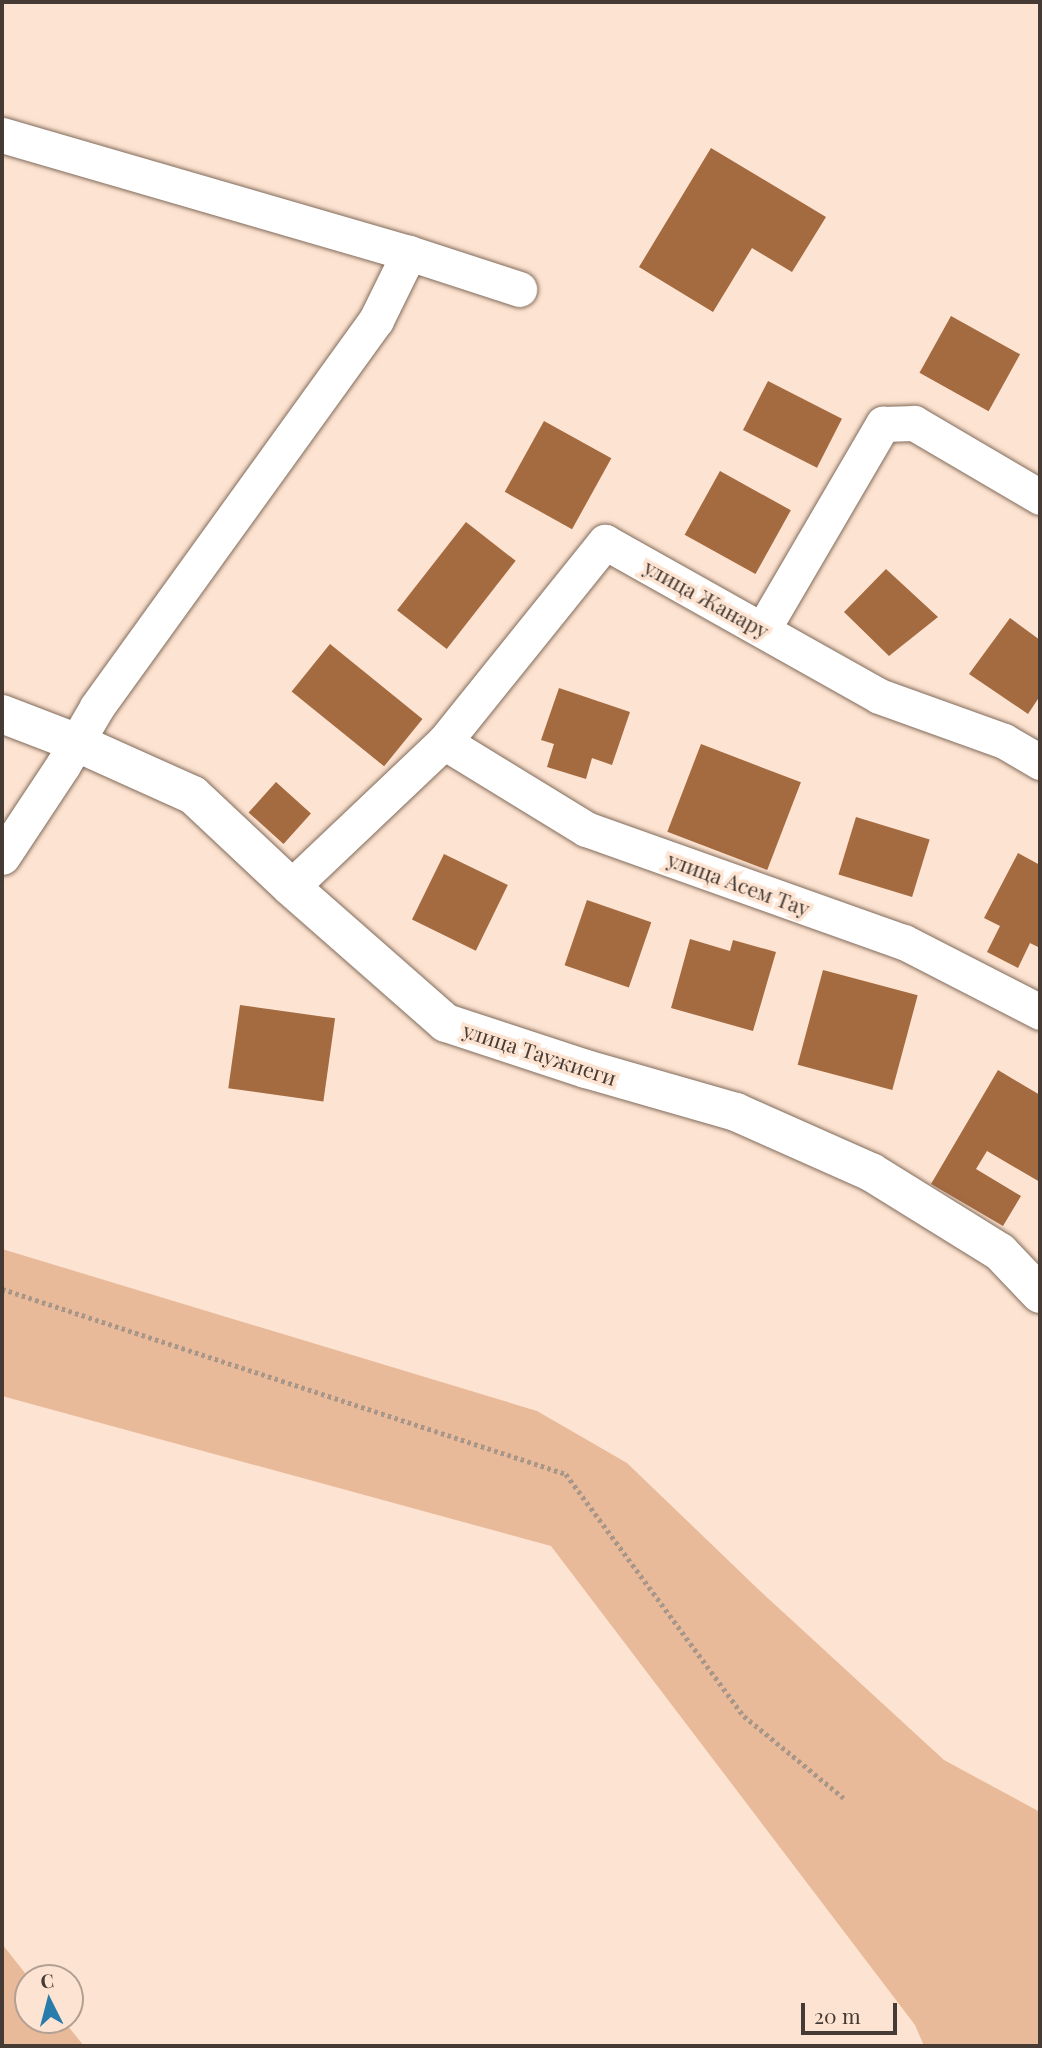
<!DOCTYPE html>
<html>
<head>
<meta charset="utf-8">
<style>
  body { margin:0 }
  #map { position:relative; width:1042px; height:2048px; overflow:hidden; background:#fde3d1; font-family:"Playfair Display",serif }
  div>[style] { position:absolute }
  .green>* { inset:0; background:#e8ba9a }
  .building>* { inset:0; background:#a46a40; transform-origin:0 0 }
  .path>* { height:4.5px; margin-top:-2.25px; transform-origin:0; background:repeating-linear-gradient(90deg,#a89689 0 3.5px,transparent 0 7px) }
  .roads { filter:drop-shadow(0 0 2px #816b5b) drop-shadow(0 0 2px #816b5b) }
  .minor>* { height:35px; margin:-17.5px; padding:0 17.5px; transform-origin:17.5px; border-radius:17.5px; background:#fff }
  .tertiary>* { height:38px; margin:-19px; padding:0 19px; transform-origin:19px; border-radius:19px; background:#fff }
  span { translate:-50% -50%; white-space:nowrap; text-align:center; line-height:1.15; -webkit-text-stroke:7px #fde3d1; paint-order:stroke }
  .street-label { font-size:21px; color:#453b34 }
  .frame { position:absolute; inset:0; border:4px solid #453b34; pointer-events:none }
  .north { position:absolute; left:14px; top:1964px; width:70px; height:70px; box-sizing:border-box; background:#fde3d1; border:2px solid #b3a092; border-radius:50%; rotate:354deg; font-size:19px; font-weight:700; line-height:28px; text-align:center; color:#453b34 }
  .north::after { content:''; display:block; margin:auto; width:24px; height:32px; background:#287cac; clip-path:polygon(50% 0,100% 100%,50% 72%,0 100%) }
  .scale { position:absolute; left:801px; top:2003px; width:96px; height:32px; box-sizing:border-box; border:4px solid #453b34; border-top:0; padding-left:9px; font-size:21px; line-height:24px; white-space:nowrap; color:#453b34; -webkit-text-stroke:5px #fde3d1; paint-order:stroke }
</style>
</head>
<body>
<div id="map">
  <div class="green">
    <i style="clip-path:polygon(2px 1249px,537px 1411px,627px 1463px,758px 1589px,944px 1760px,1040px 1812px,1040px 2046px,924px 2046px,915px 2025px,551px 1546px,2px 1396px)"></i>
    <i style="clip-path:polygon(2px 1944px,29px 1978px,28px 2020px,63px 2020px,84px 2046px,2px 2046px)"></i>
  </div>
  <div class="building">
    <i style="clip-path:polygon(711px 148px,826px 217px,792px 272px,752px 248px,713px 312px,639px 267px)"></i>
    <i style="left:951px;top:316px;width:79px;height:65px;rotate:29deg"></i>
    <i style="left:768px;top:381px;width:83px;height:55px;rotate:27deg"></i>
    <i style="left:544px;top:421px;width:77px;height:81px;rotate:29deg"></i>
    <i style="left:720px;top:471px;width:81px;height:73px;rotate:29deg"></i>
    <i style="left:466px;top:522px;width:63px;height:112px;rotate:38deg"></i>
    <i style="clip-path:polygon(886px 569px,938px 617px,889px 656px,844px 612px)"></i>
    <i style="clip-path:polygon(1010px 618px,1040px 640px,1040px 696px,1028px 714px,969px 674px)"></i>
    <i style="left:330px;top:644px;width:119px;height:61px;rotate:39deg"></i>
    <i style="clip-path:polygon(559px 688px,630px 712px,612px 765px,592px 758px,586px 779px,547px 767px,554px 744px,541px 740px)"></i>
    <i style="left:701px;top:744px;width:107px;height:94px;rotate:21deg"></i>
    <i style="left:276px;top:782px;width:47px;height:41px;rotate:42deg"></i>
    <i style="left:856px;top:817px;width:77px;height:60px;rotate:17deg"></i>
    <i style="clip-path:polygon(1018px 853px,1040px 865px,1040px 948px,1030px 943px,1018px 968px,987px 952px,1000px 926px,984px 918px)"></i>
    <i style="left:444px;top:854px;width:71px;height:73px;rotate:26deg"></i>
    <i style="left:587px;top:900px;width:68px;height:69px;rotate:19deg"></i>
    <i style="clip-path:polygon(690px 939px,730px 951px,733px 940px,776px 952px,753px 1031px,671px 1008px)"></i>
    <i style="left:823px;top:970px;width:98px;height:98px;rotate:15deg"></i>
    <i style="left:240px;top:1005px;width:96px;height:84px;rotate:8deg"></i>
    <i style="clip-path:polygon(998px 1070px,1040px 1095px,1040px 1182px,987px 1151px,976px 1169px,1021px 1196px,1003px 1226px,931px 1184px)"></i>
  </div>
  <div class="path">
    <i style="left:2px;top:1289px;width:594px;rotate:18.16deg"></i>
    <i style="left:566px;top:1474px;width:300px;rotate:53.7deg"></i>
    <i style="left:744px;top:1716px;width:129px;rotate:39.4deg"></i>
  </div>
  <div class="roads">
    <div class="minor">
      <i style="left:2px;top:135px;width:424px;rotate:16.2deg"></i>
      <i style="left:409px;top:253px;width:75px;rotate:116.2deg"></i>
      <i style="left:376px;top:320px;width:477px;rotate:125.8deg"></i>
      <i style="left:97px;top:707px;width:67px;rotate:120.4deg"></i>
      <i style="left:63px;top:765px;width:110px;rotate:123.5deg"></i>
      <i style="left:409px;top:253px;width:116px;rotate:18.1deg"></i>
      <i style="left:763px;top:629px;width:238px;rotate:-59.7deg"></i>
      <i style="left:883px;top:424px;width:31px;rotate:-2deg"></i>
      <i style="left:914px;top:423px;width:146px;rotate:30.4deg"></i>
      <i style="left:444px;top:742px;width:167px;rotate:31.5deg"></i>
      <i style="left:586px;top:829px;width:337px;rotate:19.6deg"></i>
      <i style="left:904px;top:942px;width:153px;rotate:27.2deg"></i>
      <i style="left:291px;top:887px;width:211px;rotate:-43.5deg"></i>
      <i style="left:444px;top:742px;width:257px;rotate:-51.2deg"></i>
      <i style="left:605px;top:542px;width:314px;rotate:29.3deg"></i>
      <i style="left:879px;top:696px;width:133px;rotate:19.8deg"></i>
      <i style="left:1004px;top:741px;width:42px;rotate:30.3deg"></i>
    </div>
    <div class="tertiary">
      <i style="left:2px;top:714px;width:78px;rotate:21deg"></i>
      <i style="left:75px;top:742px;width:129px;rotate:24.2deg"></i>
      <i style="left:193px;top:795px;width:134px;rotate:43.2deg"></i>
      <i style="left:291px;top:887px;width:206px;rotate:41.3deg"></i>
      <i style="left:446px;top:1023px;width:147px;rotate:18.2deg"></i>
      <i style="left:586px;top:1069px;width:156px;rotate:16deg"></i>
      <i style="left:736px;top:1112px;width:148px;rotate:24deg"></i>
      <i style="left:871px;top:1172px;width:152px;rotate:31.8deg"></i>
      <i style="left:1000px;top:1252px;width:58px;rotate:46.4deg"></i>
    </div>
  </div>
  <div class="street-label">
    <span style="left:707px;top:598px;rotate:29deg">улица Жанару</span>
    <span style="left:739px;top:883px;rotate:20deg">улица Асем Тау</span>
    <span style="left:540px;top:1053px;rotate:18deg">улица Таужиеги</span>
  </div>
  <div class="frame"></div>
  <div class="north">С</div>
  <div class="scale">20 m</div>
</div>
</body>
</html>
